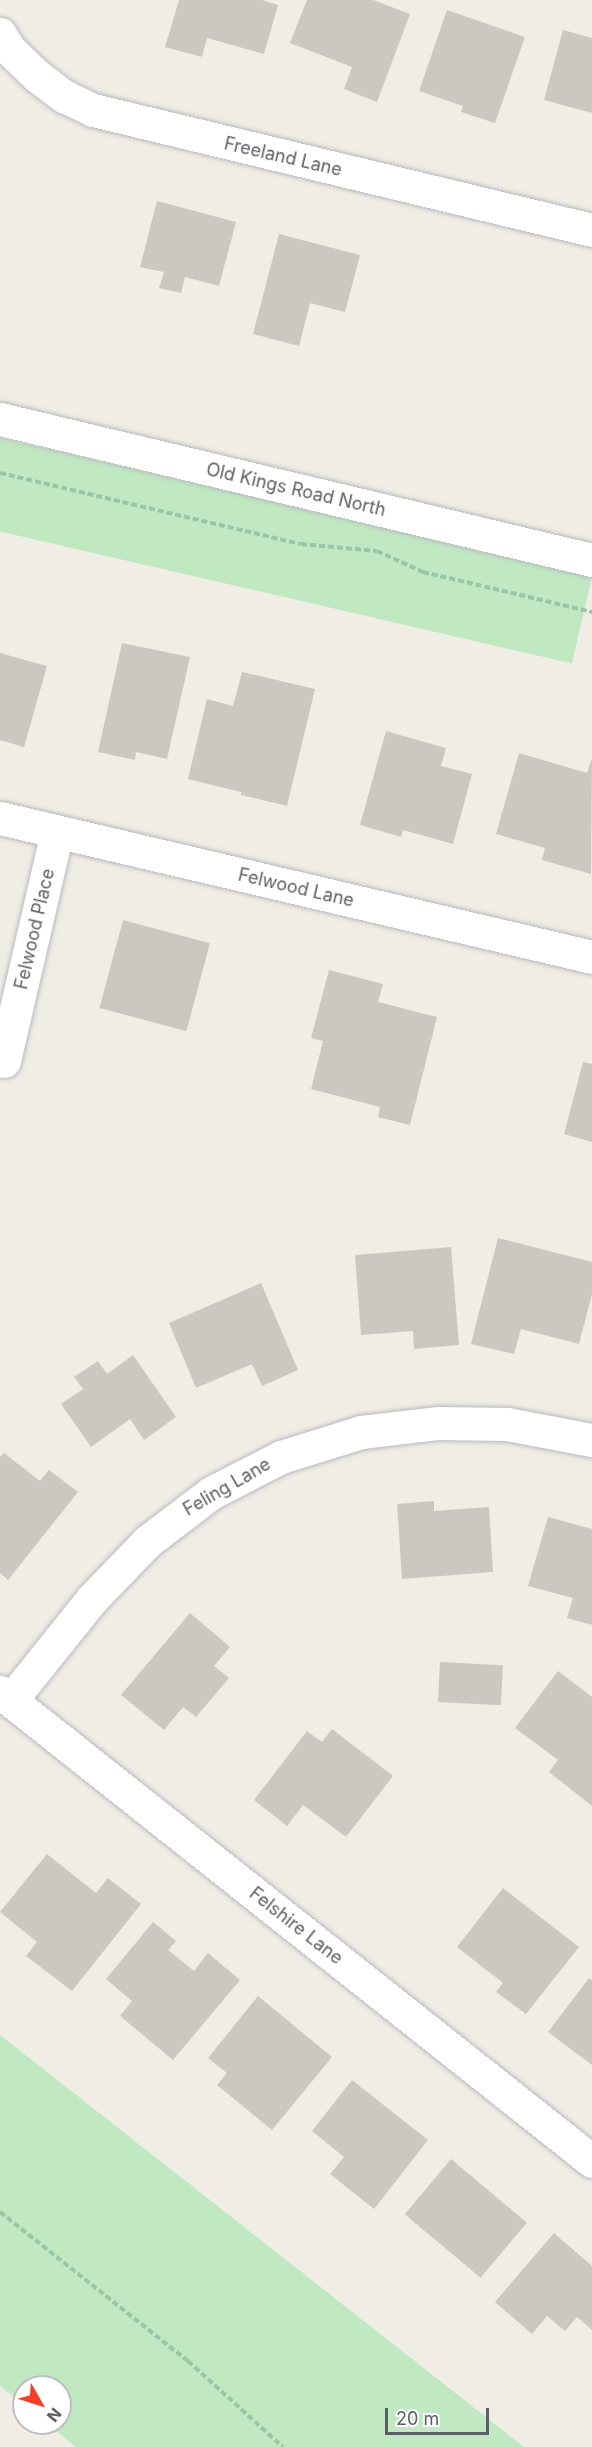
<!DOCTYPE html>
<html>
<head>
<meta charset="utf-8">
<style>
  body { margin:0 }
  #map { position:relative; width:592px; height:2447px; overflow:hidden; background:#f0ede4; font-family:Inter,sans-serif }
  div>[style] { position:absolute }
  .green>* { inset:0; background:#c0e8c1; transform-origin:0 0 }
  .building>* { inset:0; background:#cbc8c1; transform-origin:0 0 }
  .path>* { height:4px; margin-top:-2px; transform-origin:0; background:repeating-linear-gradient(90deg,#97c7a7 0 6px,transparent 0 9px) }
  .roads { filter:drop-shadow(0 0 2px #b7babf) drop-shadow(0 0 2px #b7babf) }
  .minor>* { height:33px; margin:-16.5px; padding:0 16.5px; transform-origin:16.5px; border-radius:16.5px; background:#fff }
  span { translate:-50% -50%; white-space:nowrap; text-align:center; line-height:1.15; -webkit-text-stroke:4.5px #fff; paint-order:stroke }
  .street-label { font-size:18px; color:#5c6066 }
  .north { position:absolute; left:12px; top:2375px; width:60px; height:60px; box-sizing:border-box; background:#fff; border:2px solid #bebfc2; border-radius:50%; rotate:129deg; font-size:16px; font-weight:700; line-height:24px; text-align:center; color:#5c6066 }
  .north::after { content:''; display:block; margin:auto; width:21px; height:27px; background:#f23f28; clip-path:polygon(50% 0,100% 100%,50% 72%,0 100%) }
  .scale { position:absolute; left:385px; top:2408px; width:104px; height:27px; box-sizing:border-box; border:3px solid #5c6066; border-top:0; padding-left:8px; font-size:18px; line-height:21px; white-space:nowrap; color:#5c6066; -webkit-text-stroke:4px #fff; paint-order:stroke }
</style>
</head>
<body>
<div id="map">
  <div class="green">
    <i style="left:0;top:438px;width:608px;height:91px;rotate:13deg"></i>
    <i style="clip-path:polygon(0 2035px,524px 2447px,76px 2447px,46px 2423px,60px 2423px,60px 2387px,24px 2387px,24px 2405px,0 2386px)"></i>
  </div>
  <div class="building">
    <i style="clip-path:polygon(179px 0,262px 0,278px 5px,264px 54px,207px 38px,202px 57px,165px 47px)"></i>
    <i style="clip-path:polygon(307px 0,373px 0,410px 14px,377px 102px,344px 89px,352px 67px,290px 43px)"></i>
    <i style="clip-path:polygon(447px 10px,525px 37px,495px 123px,461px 112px,463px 106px,419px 91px)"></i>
    <i style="clip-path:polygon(563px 30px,592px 38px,592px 113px,544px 100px)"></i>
    <i style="clip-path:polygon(157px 201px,236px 222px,219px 286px,185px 277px,181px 293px,159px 288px,164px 272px,140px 267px)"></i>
    <i style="clip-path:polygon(279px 234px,360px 255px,345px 312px,310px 303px,299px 346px,253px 334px)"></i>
    <i style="clip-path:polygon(122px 643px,190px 657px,167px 759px,136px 752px,135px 760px,98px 752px)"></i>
    <i style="clip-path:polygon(0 653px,47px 666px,24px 747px,0 740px)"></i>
    <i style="clip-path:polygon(242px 672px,315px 689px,287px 806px,241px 795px,241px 792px,188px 779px,207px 699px,233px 706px)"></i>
    <i style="clip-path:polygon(386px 731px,446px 748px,441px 766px,472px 774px,453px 844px,403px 830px,401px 837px,360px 825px)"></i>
    <i style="clip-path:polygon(519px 753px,587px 773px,592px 758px,591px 874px,542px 860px,545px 848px,496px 834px)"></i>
    <i style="left:123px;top:920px;width:90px;height:91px;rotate:15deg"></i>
    <i style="clip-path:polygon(329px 970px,383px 984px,378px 1002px,437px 1017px,410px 1125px,378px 1117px,380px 1107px,311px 1089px,323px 1041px,311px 1038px)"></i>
    <i style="clip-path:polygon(583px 1062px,592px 1064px,592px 1142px,564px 1134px)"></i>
    <i style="clip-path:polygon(498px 1238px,592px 1262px,592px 1294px,579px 1344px,521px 1329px,514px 1354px,471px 1344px)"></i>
    <i style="clip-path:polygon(451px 1247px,459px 1345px,414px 1349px,413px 1331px,361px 1335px,355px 1255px)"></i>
    <i style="clip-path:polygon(261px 1283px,298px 1370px,262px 1386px,252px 1364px,196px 1388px,169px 1323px)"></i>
    <i style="clip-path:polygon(133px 1355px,176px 1417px,144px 1440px,130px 1419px,91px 1447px,61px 1404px,83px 1389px,74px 1377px,98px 1361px,107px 1374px)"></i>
    <i style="clip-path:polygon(4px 1453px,40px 1481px,49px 1470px,78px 1492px,8px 1580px,0 1573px,0 1457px)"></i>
    <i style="clip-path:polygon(434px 1501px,434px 1511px,489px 1507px,493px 1572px,402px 1579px,397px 1504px)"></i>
    <i style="clip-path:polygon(548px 1517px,592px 1529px,592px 1625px,567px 1618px,573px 1598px,528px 1586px)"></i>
    <i style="clip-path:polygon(190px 1613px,230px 1647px,214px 1666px,229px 1678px,196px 1717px,183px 1707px,164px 1730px,121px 1695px)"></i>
    <i style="left:440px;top:1662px;width:63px;height:40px;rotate:3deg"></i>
    <i style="clip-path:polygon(558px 1671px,592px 1697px,592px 1806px,549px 1772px,558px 1760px,515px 1728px)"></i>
    <i style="clip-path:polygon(332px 1729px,393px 1776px,346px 1837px,303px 1805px,287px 1826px,254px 1800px,307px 1731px,322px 1742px)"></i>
    <i style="clip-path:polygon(47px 1854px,96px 1893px,108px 1878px,141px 1904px,72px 1991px,26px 1956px,37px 1942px,0 1912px)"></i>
    <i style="clip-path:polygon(503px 1888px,579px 1947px,526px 2014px,496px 1992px,503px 1983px,457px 1947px)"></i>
    <i style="clip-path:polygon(153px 1922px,176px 1941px,168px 1950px,194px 1971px,208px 1953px,240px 1980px,173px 2060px,120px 2016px,132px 2001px,106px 1979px)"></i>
    <i style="clip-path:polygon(589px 1978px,592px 1980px,592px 2065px,548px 2032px)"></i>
    <i style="clip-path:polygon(258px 1996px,332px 2057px,272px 2130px,217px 2085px,227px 2073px,208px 2058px)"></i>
    <i style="clip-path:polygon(352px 2080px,428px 2140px,374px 2209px,330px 2174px,344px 2157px,312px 2131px)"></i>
    <i style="left:451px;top:2159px;width:99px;height:72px;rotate:40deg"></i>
    <i style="clip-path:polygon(554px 2233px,592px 2266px,592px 2330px,577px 2317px,565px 2331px,547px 2316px,532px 2334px,495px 2302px)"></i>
  </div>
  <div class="path">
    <i style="left:0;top:473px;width:309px;rotate:13.3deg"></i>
    <i style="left:301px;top:544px;width:76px;rotate:5.3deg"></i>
    <i style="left:377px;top:551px;width:51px;rotate:24.5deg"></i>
    <i style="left:423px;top:572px;width:174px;rotate:13.3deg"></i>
    <i style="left:0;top:2212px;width:240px;rotate:38.4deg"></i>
    <i style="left:188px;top:2361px;width:128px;rotate:42.2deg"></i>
  </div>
  <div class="roads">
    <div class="minor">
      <i style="left:0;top:34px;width:17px;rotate:59deg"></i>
      <i style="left:9px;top:49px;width:39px;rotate:44deg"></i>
      <i style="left:37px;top:76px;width:34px;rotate:37deg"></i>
      <i style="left:64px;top:96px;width:32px;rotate:26deg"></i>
      <i style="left:93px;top:110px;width:513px;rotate:13.52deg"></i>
      <i style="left:0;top:419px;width:609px;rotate:13.4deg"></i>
      <i style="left:0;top:818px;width:608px;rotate:13.21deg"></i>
      <i style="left:4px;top:1061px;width:235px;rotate:-77deg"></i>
      <i style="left:0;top:1692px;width:755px;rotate:38.39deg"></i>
      <i style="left:11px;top:1700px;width:128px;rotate:-51.3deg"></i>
      <i style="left:91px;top:1600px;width:82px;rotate:-46deg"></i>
      <i style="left:148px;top:1541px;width:79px;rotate:-37.3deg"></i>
      <i style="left:211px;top:1493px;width:79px;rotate:-27.2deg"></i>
      <i style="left:281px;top:1457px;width:84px;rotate:-17.4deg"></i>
      <i style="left:361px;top:1432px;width:78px;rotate:-6.7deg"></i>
      <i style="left:438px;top:1423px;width:69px;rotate:0.8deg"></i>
      <i style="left:507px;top:1424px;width:86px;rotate:10.7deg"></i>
    </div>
  </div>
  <div class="street-label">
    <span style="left:283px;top:157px;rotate:13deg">Freeland Lane</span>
    <span style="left:296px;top:490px;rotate:13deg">Old Kings Road North</span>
    <span style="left:296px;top:888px;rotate:13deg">Felwood Lane</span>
    <span style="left:35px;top:929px;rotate:-77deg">Felwood Place</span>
    <span style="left:227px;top:1487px;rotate:-30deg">Feling Lane</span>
    <span style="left:296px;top:1926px;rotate:38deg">Felshire Lane</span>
  </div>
  <div class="north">N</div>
  <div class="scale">20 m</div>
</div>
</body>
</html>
